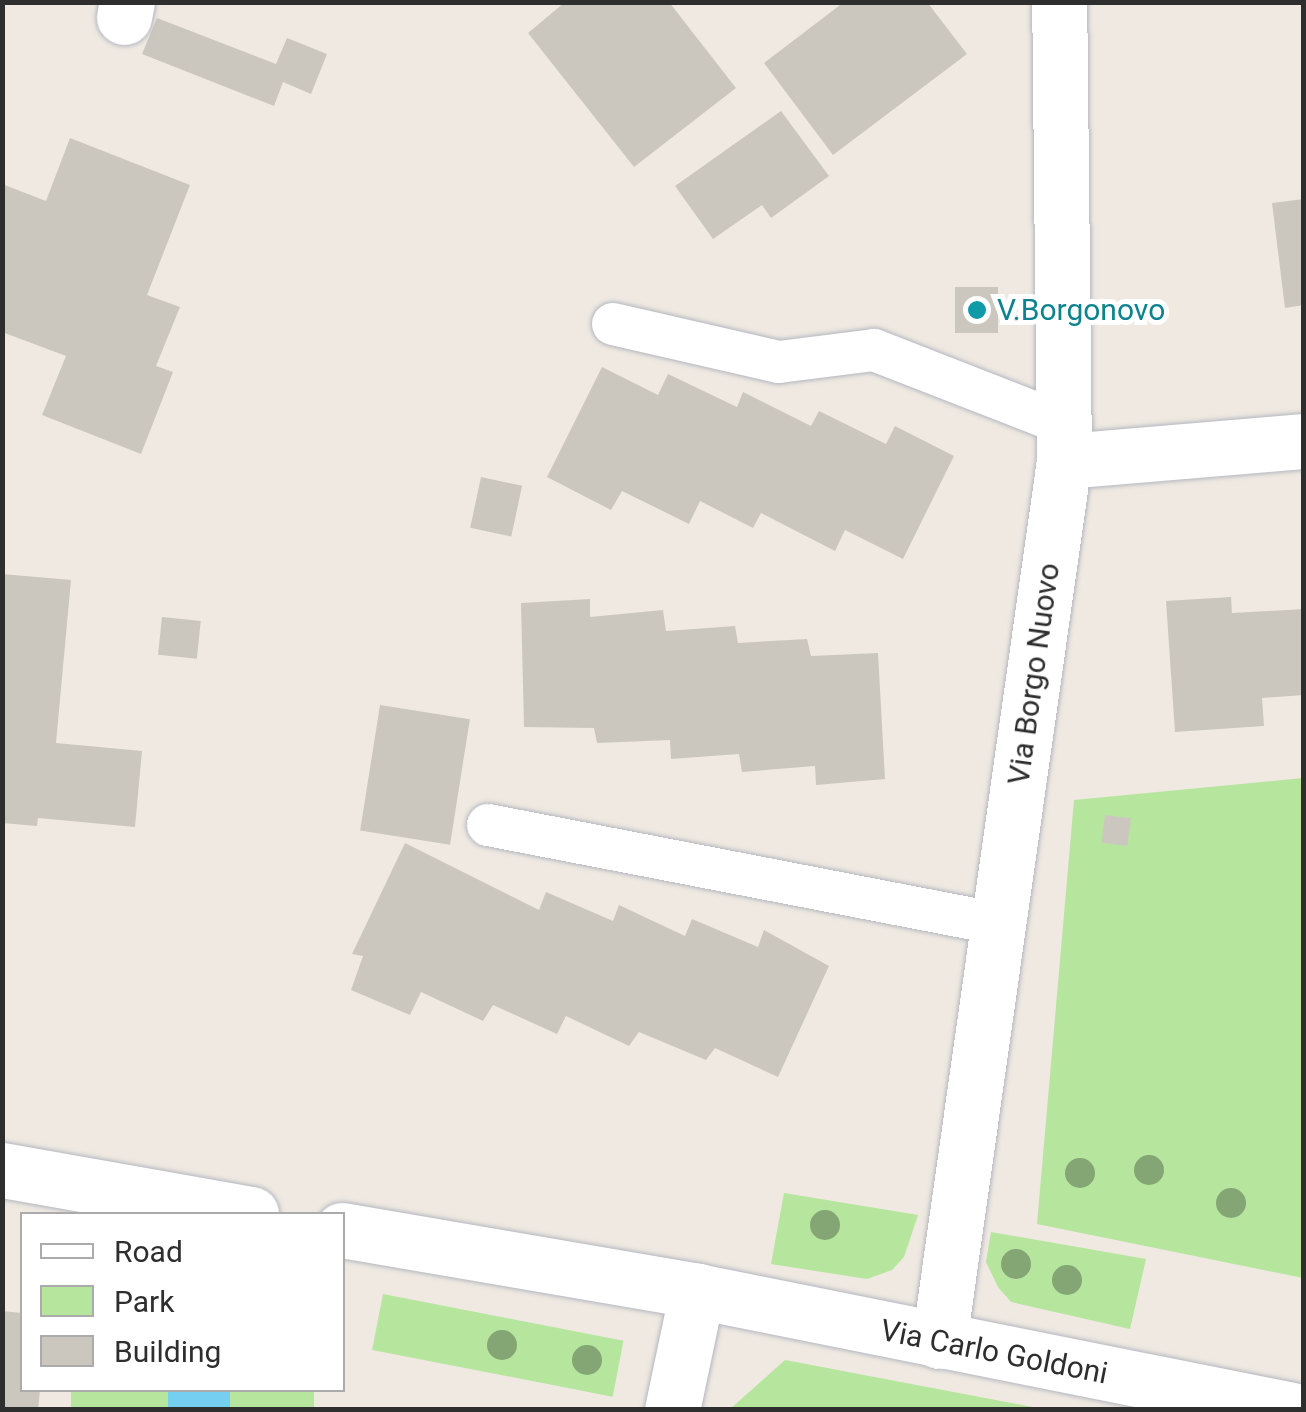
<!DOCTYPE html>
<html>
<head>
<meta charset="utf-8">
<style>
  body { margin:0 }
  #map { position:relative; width:1306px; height:1412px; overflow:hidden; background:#efe9e1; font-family:Roboto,sans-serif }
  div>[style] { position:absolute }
  .green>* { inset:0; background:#b6e59e; transform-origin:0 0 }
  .water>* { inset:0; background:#75cff0; transform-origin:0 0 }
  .building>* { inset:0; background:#cbc7bf; transform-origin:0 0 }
  .roads { filter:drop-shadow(0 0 2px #b4b7c1) drop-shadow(0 0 2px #b4b7c1) }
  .service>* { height:42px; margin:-21px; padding:0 21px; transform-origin:21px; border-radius:21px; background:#fff }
  .minor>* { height:55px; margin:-27.5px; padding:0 27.5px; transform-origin:27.5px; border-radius:27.5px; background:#fff }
  .trees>* { width:30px; height:30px; margin:-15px; border-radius:50%; background:#84a574 }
  .dots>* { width:28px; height:28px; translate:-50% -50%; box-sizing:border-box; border:5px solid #fff; border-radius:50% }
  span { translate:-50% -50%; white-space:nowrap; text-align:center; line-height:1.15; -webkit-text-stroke:10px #fff; paint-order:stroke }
  .culture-label { font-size:30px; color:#0d838f }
  .left { translate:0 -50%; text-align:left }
  .street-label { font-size:30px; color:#2e2e2e }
  .frame { position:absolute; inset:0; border:5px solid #2e2e2e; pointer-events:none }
  .legend { position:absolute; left:20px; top:1212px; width:325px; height:180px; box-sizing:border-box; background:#fff; border:2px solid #ababab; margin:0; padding:12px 18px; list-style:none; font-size:30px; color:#2e2e2e }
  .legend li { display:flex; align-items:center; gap:20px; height:50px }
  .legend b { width:50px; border:2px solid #ababab }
</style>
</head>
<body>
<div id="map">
  <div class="green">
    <i style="clip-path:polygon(1303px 778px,1303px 1278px,1037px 1224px,1074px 800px)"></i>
    <i style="clip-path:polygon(784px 1193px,918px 1215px,904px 1257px,892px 1270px,867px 1279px,771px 1264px)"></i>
    <i style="clip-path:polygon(991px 1232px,1146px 1259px,1130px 1329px,1011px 1302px,998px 1287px,986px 1262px)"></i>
    <i style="left:383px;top:1294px;width:245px;height:57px;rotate:11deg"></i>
    <i style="clip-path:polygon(785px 1360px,1043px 1409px,730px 1409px)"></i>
    <i style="left:71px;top:1390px;width:97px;height:20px"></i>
    <i style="left:230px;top:1390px;width:84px;height:20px"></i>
  </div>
  <div class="water">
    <i style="left:168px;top:1390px;width:62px;height:19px"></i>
  </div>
  <div class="building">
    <i style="clip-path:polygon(565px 2px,669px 2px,736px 88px,634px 167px,528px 33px)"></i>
    <i style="clip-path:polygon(844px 2px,927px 2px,967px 54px,833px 155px,764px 63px)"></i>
    <i style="clip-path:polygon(157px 18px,276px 64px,287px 38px,327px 54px,311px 94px,283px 82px,274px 106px,142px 54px)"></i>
    <i style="clip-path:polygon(781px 111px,829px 176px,771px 218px,762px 205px,713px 239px,675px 186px)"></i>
    <i style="clip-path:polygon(70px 138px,190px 185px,147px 295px,180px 307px,156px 366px,173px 372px,141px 454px,42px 415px,66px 356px,2px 332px,2px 184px,46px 201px)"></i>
    <i style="clip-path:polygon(1304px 199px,1304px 305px,1285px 308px,1272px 203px)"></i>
    <i style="left:955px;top:287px;width:43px;height:46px"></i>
    <i style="clip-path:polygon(602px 367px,658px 395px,668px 374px,737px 407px,743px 392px,811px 426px,819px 411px,886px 444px,895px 426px,954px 456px,903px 559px,845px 530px,835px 551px,761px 513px,753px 528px,700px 501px,689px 524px,622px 491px,611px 510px,547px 477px)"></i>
    <i style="left:481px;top:477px;width:42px;height:52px;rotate:12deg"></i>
    <i style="clip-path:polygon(2px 574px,71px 580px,56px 743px,142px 751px,135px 827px,38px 818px,37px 826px,2px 823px)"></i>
    <i style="clip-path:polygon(1231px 597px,1232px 613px,1304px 609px,1304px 695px,1262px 698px,1264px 726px,1175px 732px,1166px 601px)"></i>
    <i style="clip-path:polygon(590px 599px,590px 617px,663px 610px,666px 631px,735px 626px,738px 643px,807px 639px,811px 656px,878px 653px,885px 779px,816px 785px,815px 766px,742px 772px,739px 754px,671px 759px,670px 740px,597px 743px,594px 728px,524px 727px,521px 603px)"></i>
    <i style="left:162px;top:617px;width:39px;height:38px;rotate:6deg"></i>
    <i style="left:380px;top:705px;width:91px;height:127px;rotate:9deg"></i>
    <i style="left:1105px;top:815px;width:26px;height:28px;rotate:7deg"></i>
    <i style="clip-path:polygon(405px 843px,539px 910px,546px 892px,613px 921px,619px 905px,685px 936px,692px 919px,758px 947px,764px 930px,829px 966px,778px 1077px,715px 1048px,706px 1060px,639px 1032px,629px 1046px,566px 1016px,557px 1034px,493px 1005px,483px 1021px,421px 992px,410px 1015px,351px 990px,363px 956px,352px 954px)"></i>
    <i style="clip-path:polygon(2px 1311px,22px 1313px,22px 1390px,40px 1390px,38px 1410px,2px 1410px)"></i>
  </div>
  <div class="roads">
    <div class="service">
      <i style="left:613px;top:324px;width:170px;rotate:12.9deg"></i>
      <i style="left:779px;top:362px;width:96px;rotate:-7.2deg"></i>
      <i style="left:874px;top:350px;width:204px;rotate:21.3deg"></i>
      <i style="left:488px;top:825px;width:521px;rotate:10.96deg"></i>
    </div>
    <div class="minor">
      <i style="left:124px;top:17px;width:15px;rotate:-79deg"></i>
      <i style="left:1064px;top:461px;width:241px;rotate:-4.8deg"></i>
      <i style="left:2px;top:1170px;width:253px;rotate:10deg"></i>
      <i style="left:342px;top:1230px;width:360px;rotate:9.7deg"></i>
      <i style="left:697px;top:1291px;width:607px;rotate:11.31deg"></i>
      <i style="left:939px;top:1341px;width:889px;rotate:-81.92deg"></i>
      <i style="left:1064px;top:461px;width:459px;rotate:-90.6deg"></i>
      <i style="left:672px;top:1410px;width:122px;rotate:-78.1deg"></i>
    </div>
  </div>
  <div class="trees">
    <i style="left:1149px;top:1170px"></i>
    <i style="left:1080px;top:1173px"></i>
    <i style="left:1231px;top:1203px"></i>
    <i style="left:825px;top:1225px"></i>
    <i style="left:1016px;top:1264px"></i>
    <i style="left:1067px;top:1280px"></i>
    <i style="left:502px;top:1345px"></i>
    <i style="left:587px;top:1360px"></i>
  </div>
  <div class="dots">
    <i style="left:977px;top:310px;background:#0f9aa8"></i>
  </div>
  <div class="culture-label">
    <span class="left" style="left:997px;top:310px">V.Borgonovo</span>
  </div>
  <div class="street-label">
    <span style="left:1034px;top:674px;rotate:-82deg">Via Borgo Nuovo</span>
    <span style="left:994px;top:1352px;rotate:11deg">Via Carlo Goldoni</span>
  </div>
  <div class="frame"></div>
  <ul class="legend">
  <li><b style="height:12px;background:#fff"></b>Road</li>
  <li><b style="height:28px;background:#b6e59e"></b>Park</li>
  <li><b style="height:28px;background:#cbc7bf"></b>Building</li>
  </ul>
</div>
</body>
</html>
